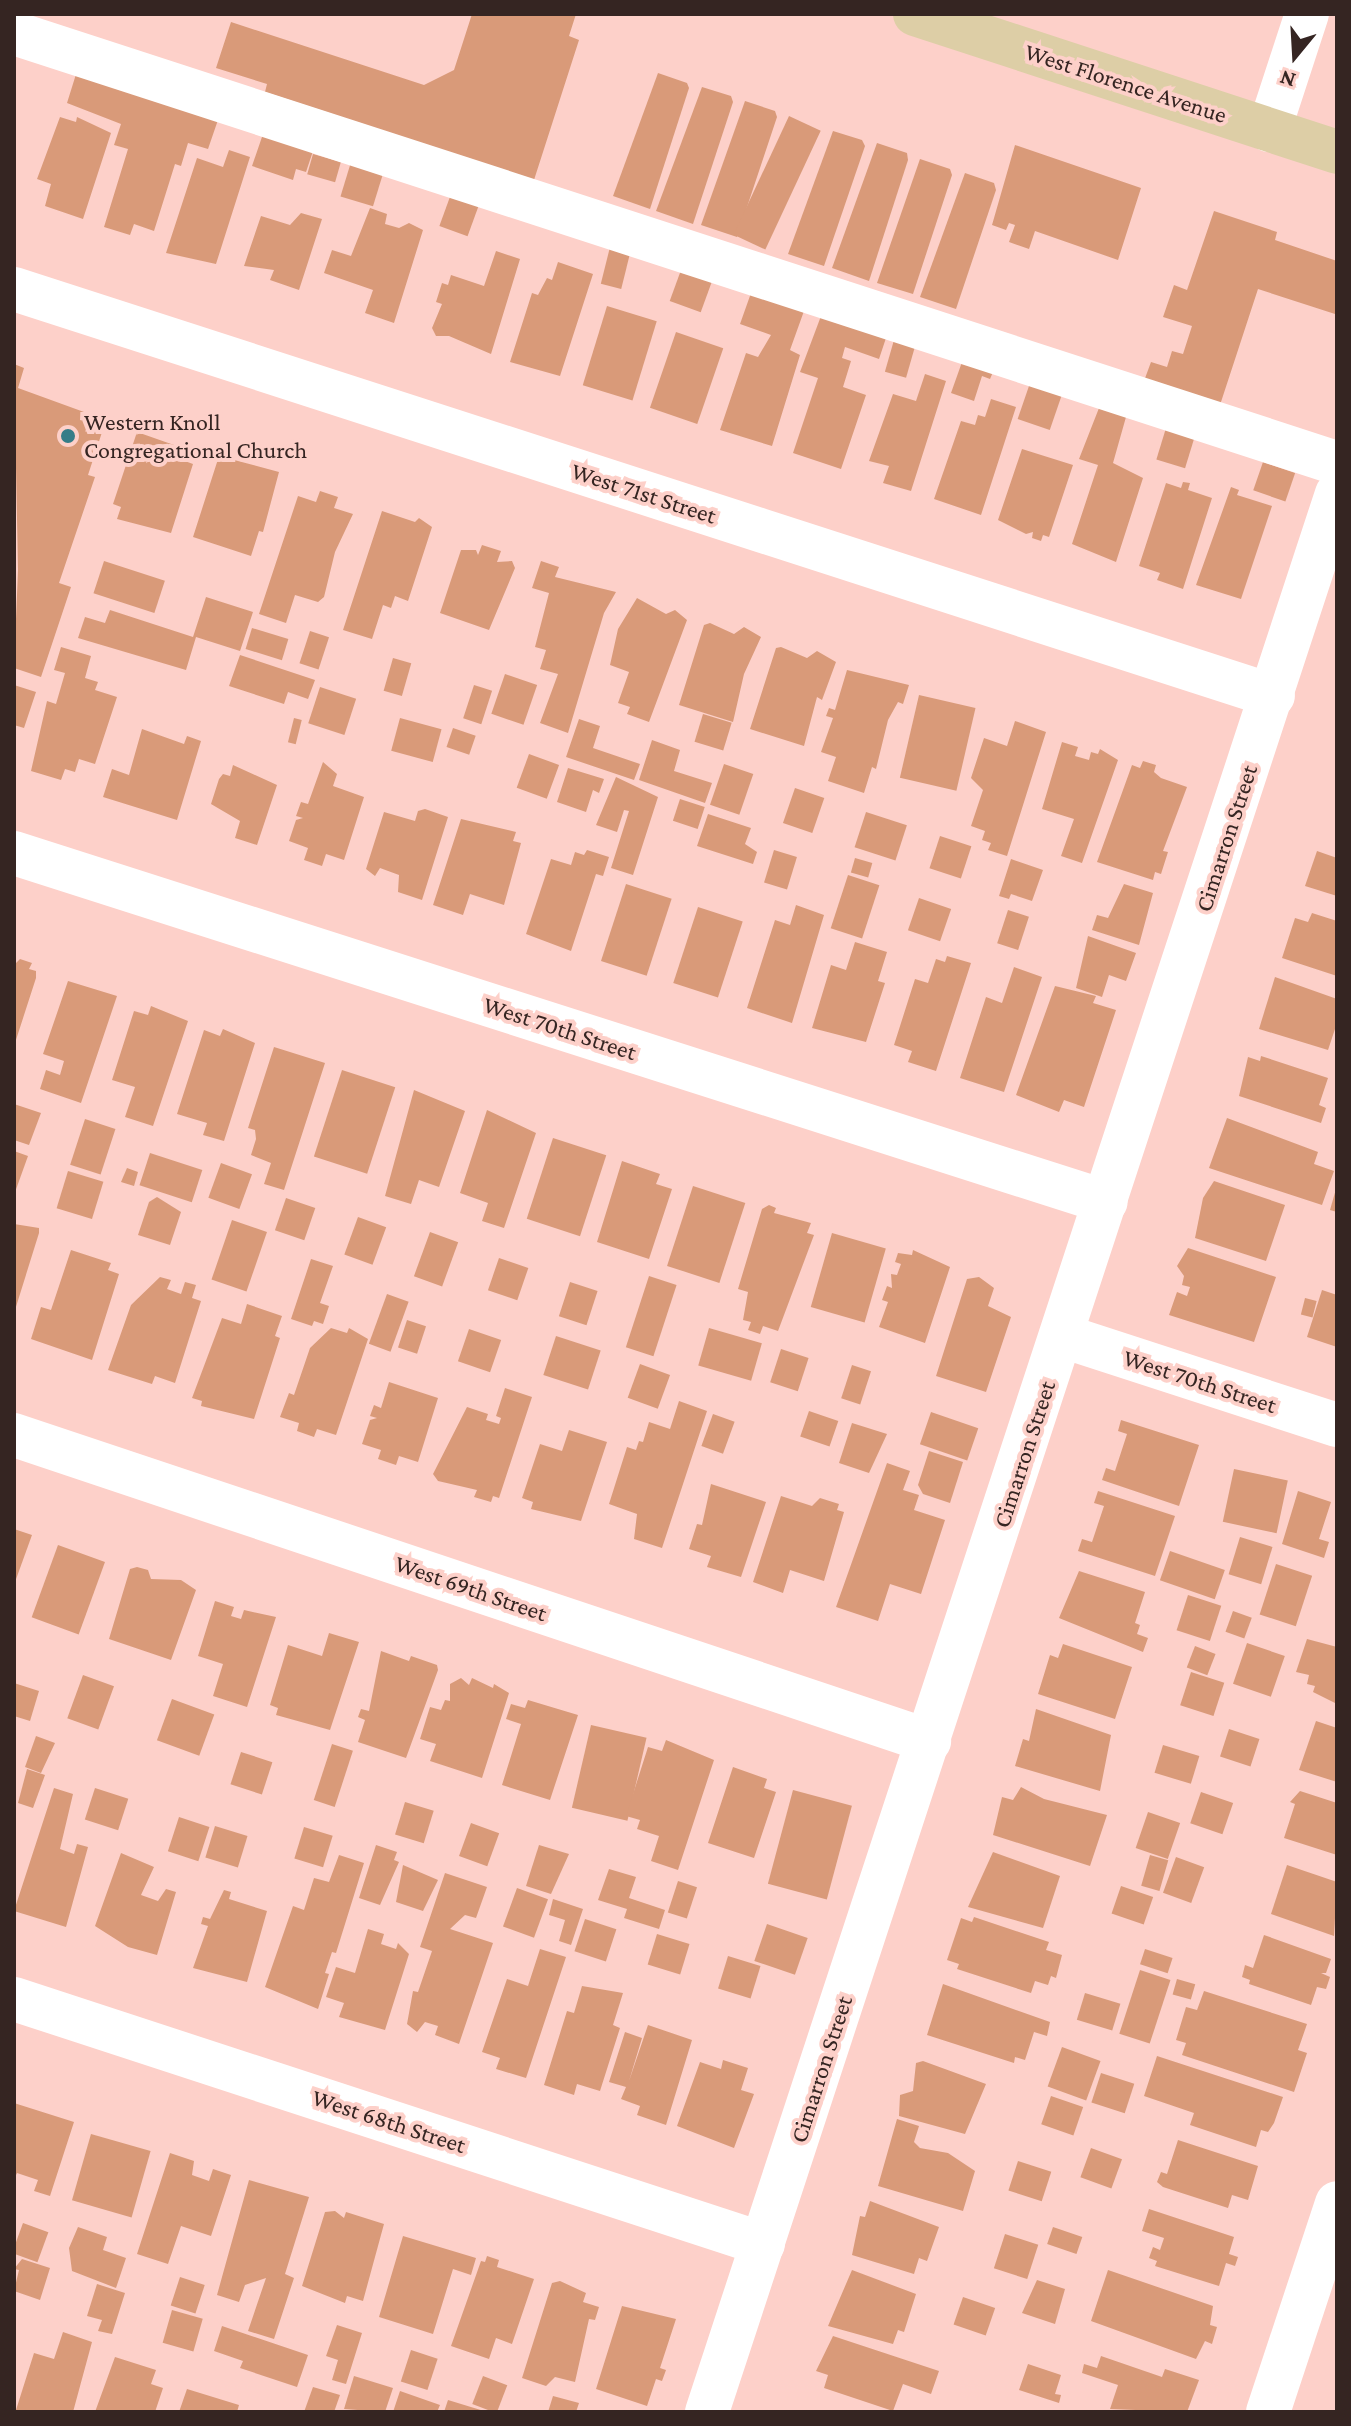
<!DOCTYPE html>
<html>
<head>
<meta charset="utf-8">
<style>
  body { margin:0 }
  #map { position:relative; width:1351px; height:2426px; overflow:hidden; background:#fdd0c9; font-family:"Crimson Pro",serif }
  div>[style] { position:absolute }
  .building>* { inset:0; background:#d99a79; transform-origin:0 0 }
  .minor>* { height:44px; margin:-22px; padding:0 22px; transform-origin:22px; border-radius:22px; background:#fff }
  .major>* { height:44px; margin:-22px; padding:0 22px; transform-origin:22px; border-radius:22px; background:#ddcea6 }
  .dots>* { width:22px; height:22px; translate:-50% -50%; box-sizing:border-box; border:4px solid #fdd0c9; border-radius:50% }
  span { translate:-50% -50%; white-space:nowrap; text-align:center; line-height:1.15; -webkit-text-stroke:8px #fdd0c9; paint-order:stroke }
  .street-label { font-size:24px; color:#352522 }
  .poi-label { font-size:24px; color:#352522 }
  .left { translate:0 -50%; text-align:left }
  .frame { position:absolute; inset:0; border:16px solid #352522; pointer-events:none }
  .north { position:absolute; left:1255px; top:16px; width:80px; height:80px; -webkit-text-stroke:6px #fdd0c9; paint-order:stroke; rotate:198deg; font-size:22px; font-weight:700; line-height:32px; text-align:center; color:#352522 }
  .north::after { content:''; display:block; margin:auto; width:28px; height:36px; background:#352522; clip-path:polygon(50% 0,100% 100%,50% 72%,0 100%) }
</style>
</head>
<body>
<div id="map">
  <div class="building">
    <i style="clip-path:polygon(472px 14px,576px 14px,569px 36px,579px 40px,534px 180px,265px 92px,267px 84px,216px 68px,231px 22px,424px 85px,454px 70px)"></i>
    <i style="clip-path:polygon(77px 71px,219px 117px,208px 149px,188px 143px,181px 166px,175px 164px,154px 231px,134px 224px,130px 235px,104px 227px,128px 149px,114px 145px,121px 124px,67px 103px)"></i>
    <i style="clip-path:polygon(658px 73px,687px 83px,689px 88px,650px 209px,613px 196px)"></i>
    <i style="clip-path:polygon(702px 87px,731px 96px,733px 102px,693px 224px,656px 211px)"></i>
    <i style="clip-path:polygon(745px 101px,775px 111px,777px 117px,737px 237px,701px 225px)"></i>
    <i style="left:789px;top:116px;width:35px;height:131px;rotate:25deg"></i>
    <i style="clip-path:polygon(60px 117px,76px 122px,77px 117px,111px 133px,83px 219px,45px 206px,51px 184px,37px 179px)"></i>
    <i style="clip-path:polygon(833px 131px,862px 140px,865px 146px,824px 266px,788px 254px)"></i>
    <i style="clip-path:polygon(263px 134px,313px 151px,306px 172px,296px 169px,293px 180px,252px 166px)"></i>
    <i style="clip-path:polygon(877px 143px,907px 153px,908px 160px,869px 281px,832px 268px)"></i>
    <i style="clip-path:polygon(1015px 145px,1141px 188px,1118px 260px,1035px 231px,1029px 249px,1009px 242px,1015px 225px,1009px 223px,1006px 230px,992px 225px)"></i>
    <i style="clip-path:polygon(229px 150px,250px 157px,216px 264px,166px 253px,197px 158px,223px 167px)"></i>
    <i style="left:313px;top:154px;width:29px;height:21px;rotate:16deg"></i>
    <i style="clip-path:polygon(920px 159px,950px 169px,952px 175px,913px 294px,877px 283px)"></i>
    <i style="left:351px;top:162px;width:34px;height:36px;rotate:17deg"></i>
    <i style="clip-path:polygon(965px 173px,994px 183px,996px 190px,956px 309px,920px 297px)"></i>
    <i style="left:451px;top:194px;width:30px;height:34px;rotate:20deg"></i>
    <i style="clip-path:polygon(370px 208px,387px 214px,385px 224px,399px 228px,409px 223px,423px 230px,394px 323px,365px 313px,373px 290px,324px 273px,332px 250px,351px 256px)"></i>
    <i style="clip-path:polygon(1214px 211px,1277px 232px,1275px 240px,1337px 261px,1335px 314px,1258px 289px,1220px 405px,1144px 381px,1151px 362px,1167px 367px,1172px 351px,1183px 354px,1192px 326px,1163px 317px,1174px 285px,1187px 290px)"></i>
    <i style="clip-path:polygon(301px 213px,322px 219px,299px 290px,270px 280px,274px 270px,244px 266px,261px 216px,290px 225px)"></i>
    <i style="left:610px;top:247px;width:21px;height:38px;rotate:14deg"></i>
    <i style="clip-path:polygon(496px 251px,520px 259px,491px 354px,449px 336px,436px 336px,432px 328px,442px 304px,436px 302px,442px 283px,448px 285px,451px 275px,484px 286px)"></i>
    <i style="clip-path:polygon(558px 262px,593px 274px,560px 376px,510px 362px,532px 293px,538px 295px,547px 278px,552px 280px)"></i>
    <i style="left:681px;top:270px;width:33px;height:33px;rotate:20deg"></i>
    <i style="clip-path:polygon(751px 293px,804px 311px,790px 350px,800px 355px,772px 446px,720px 430px,746px 353px,758px 357px,771px 335px,740px 324px)"></i>
    <i style="left:607px;top:306px;width:52px;height:83px;rotate:17deg"></i>
    <i style="clip-path:polygon(821px 316px,886px 338px,879px 359px,845px 347px,842px 358px,851px 361px,843px 387px,866px 395px,841px 469px,793px 453px,818px 378px,800px 372px)"></i>
    <i style="left:676px;top:332px;width:50px;height:80px;rotate:19deg"></i>
    <i style="left:894px;top:340px;width:22px;height:33px;rotate:16deg"></i>
    <i style="clip-path:polygon(962px 362px,993px 372px,990px 379px,982px 376px,974px 401px,951px 393px)"></i>
    <i style="clip-path:polygon(14px 364px,24px 368px,18px 388px,106px 420px,88px 475px,95px 477px,59px 583px,71px 587px,41px 677px,14px 668px,18px 570px)"></i>
    <i style="clip-path:polygon(925px 374px,946px 381px,911px 491px,883px 483px,889px 466px,869px 461px,893px 394px,916px 401px)"></i>
    <i style="left:1030px;top:383px;width:34px;height:38px;rotate:19deg"></i>
    <i style="clip-path:polygon(991px 399px,1016px 407px,981px 515px,934px 499px,961px 421px,975px 425px,978px 415px,985px 417px)"></i>
    <i style="clip-path:polygon(1099px 408px,1126px 417px,1113px 463px,1143px 478px,1116px 562px,1072px 544px,1098px 465px,1079px 459px)"></i>
    <i style="left:1166px;top:428px;width:30px;height:33px;rotate:17deg"></i>
    <i style="clip-path:polygon(137px 432px,174px 445px,171px 456px,193px 464px,171px 533px,117px 519px,121px 507px,113px 504px)"></i>
    <i style="clip-path:polygon(1022px 449px,1073px 465px,1049px 537px,1043px 535px,1041px 541px,1032px 538px,1033px 532px,1026px 534px,998px 520px)"></i>
    <i style="clip-path:polygon(219px 456px,279px 472px,263px 532px,259px 531px,251px 556px,193px 537px)"></i>
    <i style="left:1263px;top:462px;width:34px;height:30px;rotate:19deg"></i>
    <i style="clip-path:polygon(1183px 482px,1190px 483px,1188px 490px,1212px 498px,1183px 589px,1157px 580px,1160px 573px,1139px 566px,1166px 483px,1181px 488px)"></i>
    <i style="clip-path:polygon(1231px 487px,1239px 490px,1237px 495px,1272px 506px,1241px 599px,1196px 585px)"></i>
    <i style="clip-path:polygon(320px 491px,338px 497px,334px 508px,353px 514px,335px 552px,324px 597px,318px 602px,295px 595px,286px 623px,259px 614px,298px 496px,316px 502px)"></i>
    <i style="clip-path:polygon(382px 511px,415px 522px,419px 518px,432px 527px,408px 601px,395px 596px,391px 608px,383px 605px,372px 639px,343px 630px)"></i>
    <i style="clip-path:polygon(482px 545px,501px 551px,497px 562px,512px 561px,515px 568px,489px 630px,440px 613px,461px 550px,476px 550px,478px 555px)"></i>
    <i style="left:104px;top:561px;width:64px;height:34px;rotate:18deg"></i>
    <i style="clip-path:polygon(541px 561px,559px 567px,555px 577px,616px 592px,604px 613px,568px 733px,540px 723px,558px 674px,540px 669px,546px 650px,535px 647px,549px 593px,532px 588px)"></i>
    <i style="clip-path:polygon(206px 597px,253px 612px,240px 651px,196px 637px,186px 670px,78px 638px,85px 617px,105px 623px,110px 610px,193px 637px)"></i>
    <i style="clip-path:polygon(637px 598px,666px 614px,675px 610px,687px 620px,649px 722px,627px 714px,630px 707px,618px 703px,629px 672px,610px 665px,618px 629px)"></i>
    <i style="clip-path:polygon(710px 623px,734px 634px,744px 627px,761px 637px,744px 674px,733px 722px,679px 705px,704px 625px)"></i>
    <i style="left:252px;top:628px;width:38px;height:22px;rotate:17deg"></i>
    <i style="left:310px;top:631px;width:20px;height:34px;rotate:18deg"></i>
    <i style="clip-path:polygon(61px 647px,91px 656px,85px 678px,98px 682px,95px 690px,117px 697px,95px 764px,79px 759px,75px 772px,65px 769px,61px 780px,31px 771px,47px 701px,56px 704px,65px 673px,54px 670px)"></i>
    <i style="clip-path:polygon(781px 647px,807px 658px,817px 651px,836px 662px,822px 700px,817px 697px,804px 746px,750px 729px,776px 648px)"></i>
    <i style="clip-path:polygon(240px 655px,315px 680px,308px 699px,288px 692px,284px 704px,229px 686px)"></i>
    <i style="left:393px;top:658px;width:19px;height:34px;rotate:16deg"></i>
    <i style="clip-path:polygon(847px 670px,909px 685px,903px 704px,898px 702px,888px 720px,876px 769px,872px 767px,864px 793px,828px 781px,836px 757px,821px 752px,833px 718px,826px 716px,829px 708px,835px 710px)"></i>
    <i style="left:505px;top:674px;width:34px;height:42px;rotate:19deg"></i>
    <i style="clip-path:polygon(14px 685px,36px 692px,24px 728px,14px 725px)"></i>
    <i style="left:474px;top:685px;width:19px;height:35px;rotate:18deg"></i>
    <i style="left:320px;top:687px;width:38px;height:38px;rotate:18deg"></i>
    <i style="left:919px;top:695px;width:58px;height:85px;rotate:13deg"></i>
    <i style="left:703px;top:714px;width:30px;height:29px;rotate:17deg"></i>
    <i style="left:294px;top:718px;width:8px;height:25px;rotate:14deg"></i>
    <i style="left:400px;top:718px;width:43px;height:34px;rotate:15deg"></i>
    <i style="clip-path:polygon(579px 719px,600px 726px,593px 748px,640px 764px,634px 780px,566px 757px)"></i>
    <i style="clip-path:polygon(1015px 721px,1046px 732px,1007px 856px,988px 850px,991px 843px,982px 840px,985px 831px,971px 826px,983px 790px,971px 778px,984px 738px,1007px 746px)"></i>
    <i style="left:453px;top:728px;width:24px;height:20px;rotate:19deg"></i>
    <i style="clip-path:polygon(142px 729px,184px 744px,187px 736px,201px 741px,177px 820px,103px 797px,112px 769px,129px 775px)"></i>
    <i style="clip-path:polygon(652px 740px,680px 750px,674px 771px,712px 783px,705px 803px,639px 780px)"></i>
    <i style="clip-path:polygon(1062px 742px,1078px 747px,1075px 756px,1089px 760px,1091px 752px,1098px 754px,1100px 749px,1118px 760px,1082px 863px,1061px 856px,1074px 819px,1042px 809px)"></i>
    <i style="left:529px;top:754px;width:32px;height:36px;rotate:20deg"></i>
    <i style="clip-path:polygon(1143px 761px,1156px 765px,1154px 772px,1161px 778px,1187px 787px,1163px 851px,1168px 852px,1161px 874px,1155px 872px,1153px 880px,1097px 862px,1132px 765px,1140px 768px)"></i>
    <i style="clip-path:polygon(323px 762px,337px 774px,333px 786px,364px 797px,344px 860px,326px 854px,322px 866px,304px 860px,308px 848px,289px 841px,296px 820px,303px 818px,296px 816px,301px 802px,308px 804px)"></i>
    <i style="left:724px;top:764px;width:31px;height:43px;rotate:19deg"></i>
    <i style="clip-path:polygon(233px 765px,277px 785px,257px 845px,235px 838px,240px 821px,211px 804px,219px 779px,223px 774px,230px 776px)"></i>
    <i style="clip-path:polygon(568px 768px,604px 779px,599px 793px,593px 790px,586px 812px,557px 802px)"></i>
    <i style="clip-path:polygon(616px 777px,658px 797px,633px 875px,611px 868px,629px 811px,624px 810px,617px 832px,596px 825px)"></i>
    <i style="left:795px;top:788px;width:31px;height:37px;rotate:19deg"></i>
    <i style="left:680px;top:799px;width:26px;height:23px;rotate:18deg"></i>
    <i style="clip-path:polygon(425px 809px,448px 817px,422px 900px,398px 892px,399px 875px,380px 868px,375px 876px,366px 869px,384px 812px,415px 821px,418px 811px)"></i>
    <i style="left:866px;top:812px;width:43px;height:37px;rotate:18deg"></i>
    <i style="clip-path:polygon(708px 814px,751px 828px,745px 844px,757px 852px,753px 864px,697px 846px)"></i>
    <i style="clip-path:polygon(461px 819px,516px 832px,513px 841px,521px 843px,504px 905px,470px 894px,463px 915px,433px 905px)"></i>
    <i style="left:940px;top:836px;width:33px;height:34px;rotate:18deg"></i>
    <i style="clip-path:polygon(587px 850px,609px 857px,603px 876px,596px 874px,571px 951px,526px 934px,551px 859px,571px 865px,575px 852px,584px 855px)"></i>
    <i style="left:774px;top:850px;width:24px;height:34px;rotate:17deg"></i>
    <i style="clip-path:polygon(1317px 851px,1337px 858px,1337px 896px,1305px 886px)"></i>
    <i style="left:855px;top:858px;width:18px;height:15px;rotate:16deg"></i>
    <i style="clip-path:polygon(1011px 859px,1043px 870px,1032px 901px,1011px 894px,1009px 899px,999px 896px)"></i>
    <i style="left:848px;top:875px;width:33px;height:56px;rotate:18deg"></i>
    <i style="left:626px;top:884px;width:48px;height:81px;rotate:18deg"></i>
    <i style="clip-path:polygon(1124px 884px,1153px 893px,1139px 945px,1092px 930px,1097px 915px,1108px 918px)"></i>
    <i style="left:919px;top:898px;width:34px;height:34px;rotate:19deg"></i>
    <i style="clip-path:polygon(796px 905px,824px 915px,792px 1023px,747px 1008px,775px 920px,790px 925px)"></i>
    <i style="left:698px;top:907px;width:47px;height:80px;rotate:18deg"></i>
    <i style="left:1008px;top:910px;width:22px;height:35px;rotate:18deg"></i>
    <i style="clip-path:polygon(1312px 913px,1337px 921px,1337px 976px,1282px 958px,1295px 918px,1308px 922px)"></i>
    <i style="clip-path:polygon(1088px 936px,1136px 953px,1126px 981px,1109px 975px,1102px 997px,1076px 988px)"></i>
    <i style="clip-path:polygon(855px 942px,887px 952px,878px 981px,885px 983px,866px 1042px,812px 1028px,831px 965px,846px 970px)"></i>
    <i style="clip-path:polygon(947px 956px,971px 963px,936px 1071px,908px 1062px,912px 1051px,894px 1045px,915px 979px,928px 983px,936px 959px,945px 962px)"></i>
    <i style="clip-path:polygon(20px 959px,32px 963px,29px 969px,36px 971px,36px 978px,15px 1043px,14px 965px)"></i>
    <i style="clip-path:polygon(1014px 967px,1042px 977px,1004px 1092px,960px 1078px,986px 997px,1002px 1003px)"></i>
    <i style="clip-path:polygon(1275px 977px,1337px 999px,1337px 1023px,1328px 1050px,1259px 1029px)"></i>
    <i style="clip-path:polygon(68px 981px,117px 996px,81px 1103px,40px 1089px,46px 1070px,60px 1075px,64px 1061px,43px 1054px)"></i>
    <i style="clip-path:polygon(1055px 986px,1096px 996px,1093px 1003px,1116px 1010px,1084px 1107px,1064px 1100px,1059px 1112px,1016px 1095px)"></i>
    <i style="clip-path:polygon(151px 1006px,188px 1021px,153px 1126px,125px 1117px,135px 1087px,112px 1080px,134px 1011px,148px 1015px)"></i>
    <i style="clip-path:polygon(223px 1029px,255px 1043px,224px 1141px,203px 1135px,207px 1123px,177px 1114px,204px 1030px,220px 1036px)"></i>
    <i style="clip-path:polygon(274px 1047px,325px 1063px,284px 1190px,264px 1184px,271px 1163px,251px 1155px,256px 1139px,255px 1130px,248px 1128px)"></i>
    <i style="clip-path:polygon(1261px 1056px,1328px 1078px,1319px 1105px,1326px 1108px,1321px 1123px,1239px 1096px,1248px 1057px,1260px 1061px)"></i>
    <i style="left:342px;top:1070px;width:56px;height:91px;rotate:18deg"></i>
    <i style="clip-path:polygon(414px 1090px,465px 1111px,439px 1187px,419px 1180px,411px 1204px,385px 1196px)"></i>
    <i style="clip-path:polygon(14px 1104px,41px 1113px,29px 1145px,14px 1140px)"></i>
    <i style="clip-path:polygon(487px 1110px,536px 1133px,504px 1228px,482px 1221px,488px 1203px,460px 1193px)"></i>
    <i style="clip-path:polygon(1227px 1118px,1318px 1152px,1314px 1164px,1334px 1171px,1322px 1205px,1209px 1168px)"></i>
    <i style="left:85px;top:1119px;width:32px;height:48px;rotate:18deg"></i>
    <i style="left:553px;top:1138px;width:56px;height:85px;rotate:18deg"></i>
    <i style="clip-path:polygon(14px 1151px,28px 1156px,14px 1195px)"></i>
    <i style="left:150px;top:1153px;width:55px;height:34px;rotate:18deg"></i>
    <i style="clip-path:polygon(622px 1161px,660px 1174px,656px 1184px,672px 1189px,649px 1259px,597px 1242px)"></i>
    <i style="left:221px;top:1163px;width:33px;height:37px;rotate:20deg"></i>
    <i style="clip-path:polygon(127px 1168px,138px 1172px,134px 1186px,121px 1182px)"></i>
    <i style="left:68px;top:1171px;width:37px;height:39px;rotate:17deg"></i>
    <i style="clip-path:polygon(1214px 1181px,1285px 1205px,1266px 1261px,1195px 1238px,1203px 1198px)"></i>
    <i style="left:693px;top:1186px;width:55px;height:84px;rotate:18deg"></i>
    <i style="clip-path:polygon(1336px 1189px,1337px 1189px,1337px 1212px,1330px 1210px)"></i>
    <i style="clip-path:polygon(157px 1197px,181px 1212px,170px 1245px,138px 1235px,149px 1202px)"></i>
    <i style="left:286px;top:1198px;width:31px;height:34px;rotate:19deg"></i>
    <i style="clip-path:polygon(769px 1205px,776px 1208px,774px 1213px,811px 1223px,807px 1233px,814px 1235px,778px 1331px,763px 1326px,760px 1334px,748px 1330px,751px 1322px,743px 1320px,748px 1292px,738px 1289px,762px 1209px)"></i>
    <i style="left:358px;top:1217px;width:30px;height:40px;rotate:20deg"></i>
    <i style="left:232px;top:1220px;width:37px;height:63px;rotate:19deg"></i>
    <i style="clip-path:polygon(14px 1224px,39px 1228px,39px 1233px,15px 1310px)"></i>
    <i style="left:430px;top:1232px;width:30px;height:47px;rotate:20deg"></i>
    <i style="left:832px;top:1233px;width:56px;height:77px;rotate:16deg"></i>
    <i style="clip-path:polygon(1188px 1248px,1276px 1277px,1254px 1342px,1169px 1315px,1177px 1292px,1187px 1296px,1190px 1287px,1182px 1285px,1184px 1276px,1177px 1266px)"></i>
    <i style="clip-path:polygon(71px 1250px,111px 1263px,108px 1270px,119px 1274px,92px 1360px,31px 1339px,41px 1307px,51px 1310px)"></i>
    <i style="clip-path:polygon(913px 1250px,950px 1267px,925px 1343px,879px 1327px,888px 1302px,882px 1300px,887px 1286px,892px 1288px,891px 1274px,897px 1275px,901px 1264px,895px 1262px,898px 1253px,912px 1255px)"></i>
    <i style="left:499px;top:1258px;width:31px;height:34px;rotate:19deg"></i>
    <i style="clip-path:polygon(311px 1259px,333px 1266px,320px 1303px,329px 1306px,323px 1324px,314px 1321px,312px 1326px,291px 1319px)"></i>
    <i style="left:649px;top:1276px;width:29px;height:75px;rotate:18deg"></i>
    <i style="clip-path:polygon(160px 1277px,171px 1280px,167px 1289px,181px 1294px,185px 1282px,196px 1285px,192px 1298px,201px 1301px,175px 1383px,155px 1376px,152px 1384px,108px 1370px,131px 1305px)"></i>
    <i style="clip-path:polygon(979px 1277px,994px 1288px,988px 1306px,1011px 1317px,986px 1392px,936px 1376px,967px 1279px)"></i>
    <i style="left:570px;top:1282px;width:29px;height:36px;rotate:18deg"></i>
    <i style="clip-path:polygon(1322px 1290px,1337px 1295px,1337px 1347px,1307px 1337px)"></i>
    <i style="left:387px;top:1294px;width:23px;height:53px;rotate:20deg"></i>
    <i style="left:1305px;top:1298px;width:12px;height:17px;rotate:14deg"></i>
    <i style="clip-path:polygon(247px 1304px,282px 1316px,275px 1336px,280px 1338px,254px 1419px,201px 1406px,202px 1401px,192px 1398px,222px 1318px,241px 1324px)"></i>
    <i style="left:407px;top:1320px;width:20px;height:29px;rotate:18deg"></i>
    <i style="clip-path:polygon(331px 1328px,347px 1333px,349px 1328px,368px 1339px,336px 1435px,317px 1429px,314px 1437px,297px 1431px,299px 1423px,280px 1417px,289px 1393px,294px 1395px,310px 1348px)"></i>
    <i style="left:709px;top:1328px;width:55px;height:39px;rotate:16deg"></i>
    <i style="left:469px;top:1329px;width:34px;height:34px;rotate:19deg"></i>
    <i style="left:556px;top:1336px;width:47px;height:41px;rotate:18deg"></i>
    <i style="left:781px;top:1349px;width:29px;height:35px;rotate:18deg"></i>
    <i style="left:640px;top:1364px;width:32px;height:36px;rotate:20deg"></i>
    <i style="left:852px;top:1365px;width:20px;height:35px;rotate:18deg"></i>
    <i style="clip-path:polygon(389px 1382px,438px 1398px,418px 1462px,399px 1456px,396px 1465px,378px 1459px,381px 1450px,362px 1444px,370px 1420px,377px 1418px,370px 1416px,374px 1405px,381px 1408px)"></i>
    <i style="clip-path:polygon(505px 1388px,532px 1397px,499px 1498px,493px 1496px,491px 1502px,474px 1497px,477px 1490px,438px 1481px,433px 1474px,467px 1407px,488px 1414px,486px 1420px,499px 1424px,501px 1418px,496px 1416px)"></i>
    <i style="clip-path:polygon(679px 1401px,707px 1411px,662px 1548px,634px 1539px,637px 1514px,609px 1504px,627px 1447px,636px 1450px,639px 1441px,643px 1442px,649px 1422px,670px 1429px)"></i>
    <i style="left:809px;top:1411px;width:31px;height:27px;rotate:19deg"></i>
    <i style="left:931px;top:1412px;width:50px;height:34px;rotate:19deg"></i>
    <i style="left:713px;top:1414px;width:23px;height:34px;rotate:20deg"></i>
    <i style="clip-path:polygon(1121px 1420px,1199px 1445px,1179px 1506px,1102px 1480px,1106px 1468px,1115px 1471px,1127px 1434px,1118px 1431px)"></i>
    <i style="clip-path:polygon(852px 1423px,887px 1434px,869px 1473px,839px 1463px)"></i>
    <i style="clip-path:polygon(569px 1430px,607px 1442px,581px 1521px,531px 1509px,533px 1502px,522px 1498px,540px 1444px,562px 1451px)"></i>
    <i style="clip-path:polygon(929px 1451px,963px 1462px,950px 1503px,923px 1494px,918px 1485px)"></i>
    <i style="clip-path:polygon(887px 1463px,910px 1471px,903px 1490px,919px 1495px,914px 1510px,945px 1520px,921px 1594px,890px 1584px,878px 1621px,836px 1607px)"></i>
    <i style="left:1234px;top:1469px;width:55px;height:54px;rotate:12deg"></i>
    <i style="clip-path:polygon(711px 1484px,766px 1502px,741px 1577px,707px 1567px,711px 1556px,689px 1549px,697px 1524px,702px 1525px)"></i>
    <i style="clip-path:polygon(1098px 1491px,1175px 1516px,1155px 1576px,1078px 1551px,1082px 1539px,1092px 1542px,1104px 1506px,1094px 1503px)"></i>
    <i style="clip-path:polygon(1298px 1491px,1331px 1502px,1319px 1539px,1329px 1542px,1324px 1558px,1282px 1544px)"></i>
    <i style="clip-path:polygon(781px 1496px,812px 1506px,820px 1498px,839px 1504px,837px 1510px,844px 1512px,824px 1581px,790px 1570px,783px 1593px,753px 1582px)"></i>
    <i style="clip-path:polygon(14px 1529px,32px 1535px,15px 1582px,14px 1582px)"></i>
    <i style="left:1240px;top:1537px;width:34px;height:39px;rotate:17deg"></i>
    <i style="left:58px;top:1545px;width:50px;height:77px;rotate:20deg"></i>
    <i style="left:1170px;top:1551px;width:58px;height:31px;rotate:19deg"></i>
    <i style="left:1276px;top:1564px;width:38px;height:53px;rotate:18deg"></i>
    <i style="clip-path:polygon(137px 1567px,148px 1570px,151px 1579px,181px 1580px,196px 1590px,171px 1660px,109px 1639px,130px 1569px)"></i>
    <i style="clip-path:polygon(1079px 1571px,1145px 1592px,1135px 1623px,1140px 1625px,1137px 1634px,1148px 1638px,1143px 1652px,1059px 1618px)"></i>
    <i style="left:1188px;top:1595px;width:35px;height:37px;rotate:18deg"></i>
    <i style="clip-path:polygon(215px 1601px,234px 1607px,231px 1616px,241px 1619px,244px 1610px,276px 1617px,247px 1707px,213px 1696px,223px 1664px,198px 1656px)"></i>
    <i style="left:1233px;top:1611px;width:20px;height:22px;rotate:20deg"></i>
    <i style="clip-path:polygon(329px 1633px,359px 1642px,330px 1730px,276px 1715px,278px 1708px,270px 1705px,288px 1645px,322px 1656px)"></i>
    <i style="clip-path:polygon(1307px 1639px,1337px 1647px,1337px 1704px,1313px 1692px,1315px 1686px,1307px 1684px,1309px 1675px,1296px 1672px)"></i>
    <i style="left:1247px;top:1643px;width:40px;height:43px;rotate:19deg"></i>
    <i style="clip-path:polygon(1063px 1644px,1132px 1667px,1115px 1719px,1038px 1694px,1050px 1655px,1058px 1658px)"></i>
    <i style="left:1195px;top:1646px;width:22px;height:23px;rotate:21deg"></i>
    <i style="clip-path:polygon(381px 1651px,409px 1661px,411px 1656px,437px 1665px,438px 1670px,406px 1758px,358px 1742px,365px 1720px,358px 1717px,361px 1709px,369px 1711px)"></i>
    <i style="left:1191px;top:1672px;width:35px;height:35px;rotate:18deg"></i>
    <i style="left:83px;top:1675px;width:33px;height:46px;rotate:20deg"></i>
    <i style="clip-path:polygon(461px 1678px,469px 1685px,472px 1678px,493px 1688px,494px 1684px,509px 1693px,482px 1778px,430px 1761px,436px 1744px,420px 1739px,430px 1707px,441px 1710px,445px 1700px,450px 1701px,450px 1684px)"></i>
    <i style="clip-path:polygon(14px 1683px,39px 1691px,30px 1721px,14px 1716px)"></i>
    <i style="left:172px;top:1699px;width:45px;height:44px;rotate:20deg"></i>
    <i style="clip-path:polygon(528px 1700px,578px 1715px,550px 1800px,502px 1785px,521px 1724px,506px 1719px,511px 1704px,525px 1708px)"></i>
    <i style="clip-path:polygon(1036px 1709px,1111px 1735px,1100px 1791px,1015px 1766px,1023px 1739px,1029px 1741px)"></i>
    <i style="clip-path:polygon(1316px 1721px,1337px 1728px,1337px 1782px,1299px 1770px)"></i>
    <i style="left:591px;top:1725px;width:57px;height:85px;rotate:13deg"></i>
    <i style="left:1229px;top:1729px;width:32px;height:29px;rotate:18deg"></i>
    <i style="clip-path:polygon(36px 1736px,55px 1743px,41px 1773px,25px 1767px)"></i>
    <i style="clip-path:polygon(666px 1740px,714px 1760px,678px 1870px,651px 1861px,659px 1836px,637px 1829px,640px 1820px,626px 1816px,648px 1747px,662px 1751px)"></i>
    <i style="left:332px;top:1744px;width:22px;height:59px;rotate:18deg"></i>
    <i style="left:1163px;top:1745px;width:38px;height:29px;rotate:17deg"></i>
    <i style="left:241px;top:1752px;width:33px;height:34px;rotate:18deg"></i>
    <i style="clip-path:polygon(733px 1767px,767px 1779px,764px 1788px,776px 1792px,754px 1858px,708px 1843px)"></i>
    <i style="clip-path:polygon(27px 1769px,45px 1775px,33px 1808px,18px 1803px)"></i>
    <i style="clip-path:polygon(1021px 1787px,1044px 1799px,1107px 1815px,1090px 1866px,993px 1835px,1002px 1797px,1013px 1800px)"></i>
    <i style="clip-path:polygon(54px 1788px,73px 1794px,60px 1849px,74px 1854px,77px 1844px,88px 1847px,66px 1927px,14px 1911px)"></i>
    <i style="left:95px;top:1788px;width:35px;height:33px;rotate:18deg"></i>
    <i style="left:793px;top:1790px;width:61px;height:97px;rotate:15deg"></i>
    <i style="clip-path:polygon(1300px 1791px,1337px 1803px,1337px 1855px,1284px 1838px,1295px 1804px,1290px 1802px)"></i>
    <i style="left:1201px;top:1792px;width:34px;height:33px;rotate:19deg"></i>
    <i style="left:405px;top:1802px;width:30px;height:34px;rotate:17deg"></i>
    <i style="left:1148px;top:1812px;width:34px;height:38px;rotate:19deg"></i>
    <i style="left:179px;top:1817px;width:32px;height:36px;rotate:18deg"></i>
    <i style="left:471px;top:1823px;width:30px;height:35px;rotate:20deg"></i>
    <i style="left:215px;top:1826px;width:34px;height:33px;rotate:17deg"></i>
    <i style="left:304px;top:1827px;width:30px;height:33px;rotate:17deg"></i>
    <i style="clip-path:polygon(376px 1845px,397px 1852px,394px 1860px,399px 1862px,380px 1905px,359px 1898px)"></i>
    <i style="clip-path:polygon(539px 1845px,569px 1854px,551px 1894px,526px 1886px)"></i>
    <i style="clip-path:polygon(993px 1852px,1060px 1876px,1043px 1928px,968px 1907px)"></i>
    <i style="clip-path:polygon(121px 1853px,154px 1867px,141px 1895px,158px 1901px,166px 1889px,176px 1892px,157px 1955px,128px 1947px,95px 1926px)"></i>
    <i style="clip-path:polygon(339px 1855px,364px 1863px,336px 1953px,332px 1952px,325px 1973px,329px 1974px,318px 2009px,265px 1987px,293px 1906px,304px 1910px,314px 1878px,329px 1882px)"></i>
    <i style="left:1150px;top:1855px;width:19px;height:32px;rotate:16deg"></i>
    <i style="left:1176px;top:1857px;width:30px;height:38px;rotate:20deg"></i>
    <i style="clip-path:polygon(403px 1865px,438px 1880px,423px 1911px,396px 1902px)"></i>
    <i style="clip-path:polygon(1287px 1865px,1337px 1882px,1334px 1936px,1271px 1914px)"></i>
    <i style="clip-path:polygon(609px 1869px,636px 1877px,629px 1898px,665px 1910px,659px 1929px,624px 1918px,627px 1909px,598px 1900px)"></i>
    <i style="clip-path:polygon(445px 1873px,487px 1887px,476px 1918px,465px 1915px,450px 1929px,493px 1943px,459px 2044px,435px 2035px,438px 2026px,425px 2022px,417px 2032px,407px 2024px,413px 1991px,418px 1992px,432px 1951px,420px 1947px)"></i>
    <i style="left:678px;top:1881px;width:20px;height:33px;rotate:18deg"></i>
    <i style="left:1121px;top:1886px;width:34px;height:29px;rotate:19deg"></i>
    <i style="left:517px;top:1888px;width:33px;height:41px;rotate:20deg"></i>
    <i style="clip-path:polygon(224px 1890px,231px 1892px,229px 1899px,267px 1911px,247px 1982px,193px 1968px,208px 1926px,201px 1924px,203px 1917px,210px 1919px)"></i>
    <i style="clip-path:polygon(553px 1899px,583px 1909px,571px 1945px,559px 1941px,565px 1920px,549px 1915px)"></i>
    <i style="clip-path:polygon(974px 1917px,1049px 1942px,1046px 1950px,1062px 1955px,1056px 1978px,1051px 1976px,1048px 1985px,1035px 1981px,1031px 1993px,957px 1969px,959px 1964px,947px 1960px,961px 1918px,972px 1922px)"></i>
    <i style="left:585px;top:1919px;width:33px;height:34px;rotate:18deg"></i>
    <i style="left:767px;top:1924px;width:43px;height:39px;rotate:19deg"></i>
    <i style="clip-path:polygon(368px 1929px,384px 1934px,381px 1944px,396px 1949px,398px 1943px,409px 1954px,385px 2030px,339px 2017px,344px 2003px,326px 1997px,336px 1967px,355px 1973px)"></i>
    <i style="left:657px;top:1934px;width:34px;height:32px;rotate:17deg"></i>
    <i style="clip-path:polygon(1264px 1935px,1331px 1959px,1326px 1973px,1321px 1973px,1330px 1977px,1326px 1989px,1317px 1987px,1311px 2005px,1249px 1984px,1250px 1980px,1242px 1977px,1245px 1965px,1253px 1968px)"></i>
    <i style="clip-path:polygon(540px 1949px,566px 1957px,526px 2078px,496px 2069px,500px 2058px,482px 2052px,507px 1979px,528px 1986px)"></i>
    <i style="left:1145px;top:1949px;width:29px;height:16px;rotate:18deg"></i>
    <i style="left:728px;top:1956px;width:34px;height:34px;rotate:17deg"></i>
    <i style="left:1140px;top:1970px;width:32px;height:67px;rotate:18deg"></i>
    <i style="left:1177px;top:1979px;width:19px;height:16px;rotate:16deg"></i>
    <i style="clip-path:polygon(943px 1984px,1050px 2022px,1047px 2036px,1034px 2032px,1025px 2060px,1015px 2057px,1014px 2063px,927px 2035px)"></i>
    <i style="clip-path:polygon(582px 1986px,623px 1993px,613px 2025px,620px 2028px,600px 2091px,577px 2084px,574px 2095px,544px 2085px,567px 2011px,574px 2013px)"></i>
    <i style="clip-path:polygon(1204px 1991px,1307px 2024px,1298px 2050px,1307px 2053px,1294px 2092px,1182px 2055px,1186px 2043px,1176px 2040px,1186px 2007px,1197px 2010px)"></i>
    <i style="left:1085px;top:1993px;width:37px;height:28px;rotate:17deg"></i>
    <i style="clip-path:polygon(648px 2025px,692px 2040px,666px 2125px,637px 2115px,640px 2106px,621px 2099px,626px 2087px,609px 2082px,625px 2032px,642px 2038px,629px 2081px)"></i>
    <i style="left:1062px;top:2047px;width:41px;height:42px;rotate:20deg"></i>
    <i style="clip-path:polygon(1157px 2056px,1283px 2097px,1274px 2123px,1268px 2132px,1261px 2130px,1256px 2147px,1190px 2125px,1194px 2113px,1144px 2096px)"></i>
    <i style="clip-path:polygon(723px 2060px,748px 2068px,741px 2090px,754px 2094px,734px 2148px,677px 2126px,700px 2062px,721px 2069px)"></i>
    <i style="clip-path:polygon(923px 2061px,986px 2084px,965px 2134px,899px 2116px,900px 2095px,913px 2091px,916px 2063px)"></i>
    <i style="left:1101px;top:2073px;width:35px;height:31px;rotate:18deg"></i>
    <i style="left:1051px;top:2096px;width:34px;height:30px;rotate:19deg"></i>
    <i style="clip-path:polygon(14px 2103px,74px 2122px,50px 2196px,34px 2191px,38px 2180px,17px 2173px,14px 2179px)"></i>
    <i style="clip-path:polygon(897px 2119px,919px 2126px,914px 2142px,920px 2148px,948px 2153px,975px 2171px,963px 2211px,878px 2186px)"></i>
    <i style="left:91px;top:2134px;width:62px;height:69px;rotate:16deg"></i>
    <i style="clip-path:polygon(1178px 2140px,1258px 2166px,1248px 2200px,1232px 2195px,1228px 2208px,1163px 2187px,1157px 2182px,1161px 2172px,1167px 2174px)"></i>
    <i style="left:1091px;top:2148px;width:33px;height:31px;rotate:20deg"></i>
    <i style="clip-path:polygon(170px 2153px,194px 2161px,192px 2175px,209px 2181px,213px 2169px,231px 2175px,211px 2236px,181px 2226px,168px 2264px,137px 2254px)"></i>
    <i style="left:1018px;top:2161px;width:35px;height:31px;rotate:18deg"></i>
    <i style="clip-path:polygon(249px 2180px,309px 2197px,285px 2274px,294px 2278px,274px 2339px,248px 2331px,266px 2278px,245px 2285px,239px 2302px,217px 2295px)"></i>
    <i style="clip-path:polygon(870px 2201px,939px 2227px,927px 2261px,919px 2258px,914px 2274px,852px 2255px,860px 2216px,865px 2217px)"></i>
    <i style="clip-path:polygon(1149px 2209px,1234px 2237px,1229px 2254px,1238px 2257px,1235px 2266px,1226px 2263px,1219px 2286px,1155px 2266px,1157px 2261px,1149px 2258px,1153px 2247px,1160px 2250px,1164px 2238px,1142px 2231px)"></i>
    <i style="clip-path:polygon(335px 2211px,344px 2218px,346px 2212px,384px 2224px,363px 2301px,347px 2296px,345px 2303px,302px 2286px,325px 2212px)"></i>
    <i style="left:23px;top:2223px;width:27px;height:32px;rotate:20deg"></i>
    <i style="clip-path:polygon(78px 2227px,107px 2237px,103px 2250px,126px 2258px,116px 2288px,72px 2271px,69px 2248px)"></i>
    <i style="left:1053px;top:2227px;width:31px;height:18px;rotate:19deg"></i>
    <i style="left:1005px;top:2234px;width:35px;height:36px;rotate:18deg"></i>
    <i style="clip-path:polygon(403px 2236px,476px 2258px,471px 2275px,453px 2269px,433px 2334px,379px 2317px)"></i>
    <i style="clip-path:polygon(487px 2256px,499px 2260px,497px 2267px,534px 2279px,512px 2344px,496px 2338px,489px 2359px,451px 2346px,481px 2261px,485px 2262px)"></i>
    <i style="clip-path:polygon(22px 2259px,50px 2268px,40px 2300px,14px 2291px,19px 2270px,14px 2269px)"></i>
    <i style="clip-path:polygon(852px 2270px,916px 2294px,904px 2332px,898px 2330px,893px 2344px,828px 2326px)"></i>
    <i style="clip-path:polygon(1108px 2270px,1213px 2306px,1210px 2325px,1217px 2327px,1212px 2344px,1205px 2341px,1196px 2359px,1091px 2321px)"></i>
    <i style="left:180px;top:2277px;width:26px;height:30px;rotate:18deg"></i>
    <i style="clip-path:polygon(1037px 2280px,1065px 2289px,1055px 2324px,1022px 2313px)"></i>
    <i style="clip-path:polygon(560px 2281px,586px 2293px,583px 2302px,599px 2307px,595px 2320px,589px 2319px,575px 2382px,555px 2377px,546px 2386px,522px 2378px,552px 2283px)"></i>
    <i style="clip-path:polygon(97px 2284px,125px 2293px,112px 2334px,98px 2331px,102px 2320px,87px 2316px)"></i>
    <i style="left:963px;top:2297px;width:34px;height:29px;rotate:19deg"></i>
    <i style="clip-path:polygon(622px 2306px,676px 2319px,660px 2368px,666px 2370px,662px 2381px,656px 2379px,647px 2406px,596px 2389px)"></i>
    <i style="left:172px;top:2310px;width:32px;height:34px;rotate:16deg"></i>
    <i style="clip-path:polygon(337px 2325px,362px 2333px,346px 2384px,332px 2380px,338px 2360px,326px 2356px)"></i>
    <i style="clip-path:polygon(222px 2326px,308px 2355px,297px 2387px,240px 2368px,243px 2361px,214px 2351px)"></i>
    <i style="clip-path:polygon(63px 2332px,92px 2342px,73px 2412px,16px 2410px,34px 2353px,54px 2359px)"></i>
    <i style="clip-path:polygon(833px 2336px,939px 2371px,931px 2394px,903px 2384px,893px 2411px,824px 2388px,828px 2375px,816px 2371px)"></i>
    <i style="left:411px;top:2350px;width:28px;height:33px;rotate:18deg"></i>
    <i style="clip-path:polygon(1101px 2356px,1162px 2377px,1165px 2369px,1199px 2380px,1187px 2412px,1110px 2409px,1118px 2385px,1082px 2373px,1084px 2364px,1097px 2368px)"></i>
    <i style="clip-path:polygon(115px 2357px,156px 2370px,151px 2384px,163px 2388px,155px 2412px,95px 2412px)"></i>
    <i style="clip-path:polygon(1028px 2364px,1061px 2375px,1055px 2394px,1061px 2395px,1059px 2403px,1019px 2390px)"></i>
    <i style="clip-path:polygon(354px 2376px,393px 2388px,385px 2412px,344px 2409px)"></i>
    <i style="left:483px;top:2376px;width:26px;height:30px;rotate:21deg"></i>
    <i style="clip-path:polygon(313px 2387px,340px 2395px,334px 2412px,304px 2412px)"></i>
    <i style="clip-path:polygon(187px 2389px,239px 2405px,237px 2412px,179px 2412px)"></i>
    <i style="clip-path:polygon(400px 2391px,440px 2405px,437px 2412px,393px 2412px)"></i>
    <i style="clip-path:polygon(553px 2396px,579px 2403px,576px 2412px,548px 2412px)"></i>
    <i style="clip-path:polygon(448px 2400px,484px 2411px,483px 2412px,444px 2412px)"></i>
  </div>
  <div class="minor">
    <i style="left:14px;top:33px;width:1391px;rotate:18.01deg"></i>
    <i style="left:1269px;top:130px;width:122px;rotate:-71.9deg"></i>
    <i style="left:14px;top:289px;width:1323px;rotate:17.91deg"></i>
    <i style="left:14px;top:853px;width:1146px;rotate:17.72deg"></i>
    <i style="left:1063px;top:1336px;width:288px;rotate:18deg"></i>
    <i style="left:14px;top:1435px;width:965px;rotate:18.49deg"></i>
    <i style="left:14px;top:1999px;width:788px;rotate:18.11deg"></i>
    <i style="left:707px;top:2412px;width:2019px;rotate:-71.82deg"></i>
    <i style="left:1268px;top:2412px;width:220px;rotate:-71.7deg"></i>
  </div>
  <div class="major">
    <i style="left:915px;top:14px;width:444px;rotate:18.1deg"></i>
  </div>
  <div class="dots">
    <i style="left:68px;top:436px;background:#367d88"></i>
  </div>
  <div class="street-label">
    <span style="left:1126px;top:83px;rotate:18deg">West Florence Avenue</span>
    <span style="left:644px;top:493px;rotate:18deg">West 71st Street</span>
    <span style="left:1226px;top:838px;rotate:-72deg">Cimarron Street</span>
    <span style="left:560px;top:1028px;rotate:18deg">West 70th Street</span>
    <span style="left:1200px;top:1381px;rotate:18deg">West 70th Street</span>
    <span style="left:1024px;top:1454px;rotate:-72deg">Cimarron Street</span>
    <span style="left:471px;top:1588px;rotate:19deg">West 69th Street</span>
    <span style="left:821px;top:2069px;rotate:-72deg">Cimarron Street</span>
    <span style="left:389px;top:2121px;rotate:18deg">West 68th Street</span>
  </div>
  <div class="poi-label">
    <span class="left" style="left:84px;top:436px">Western Knoll<br>Congregational Church</span>
  </div>
  <div class="frame"></div>
  <div class="north">N</div>
</div>
</body>
</html>
